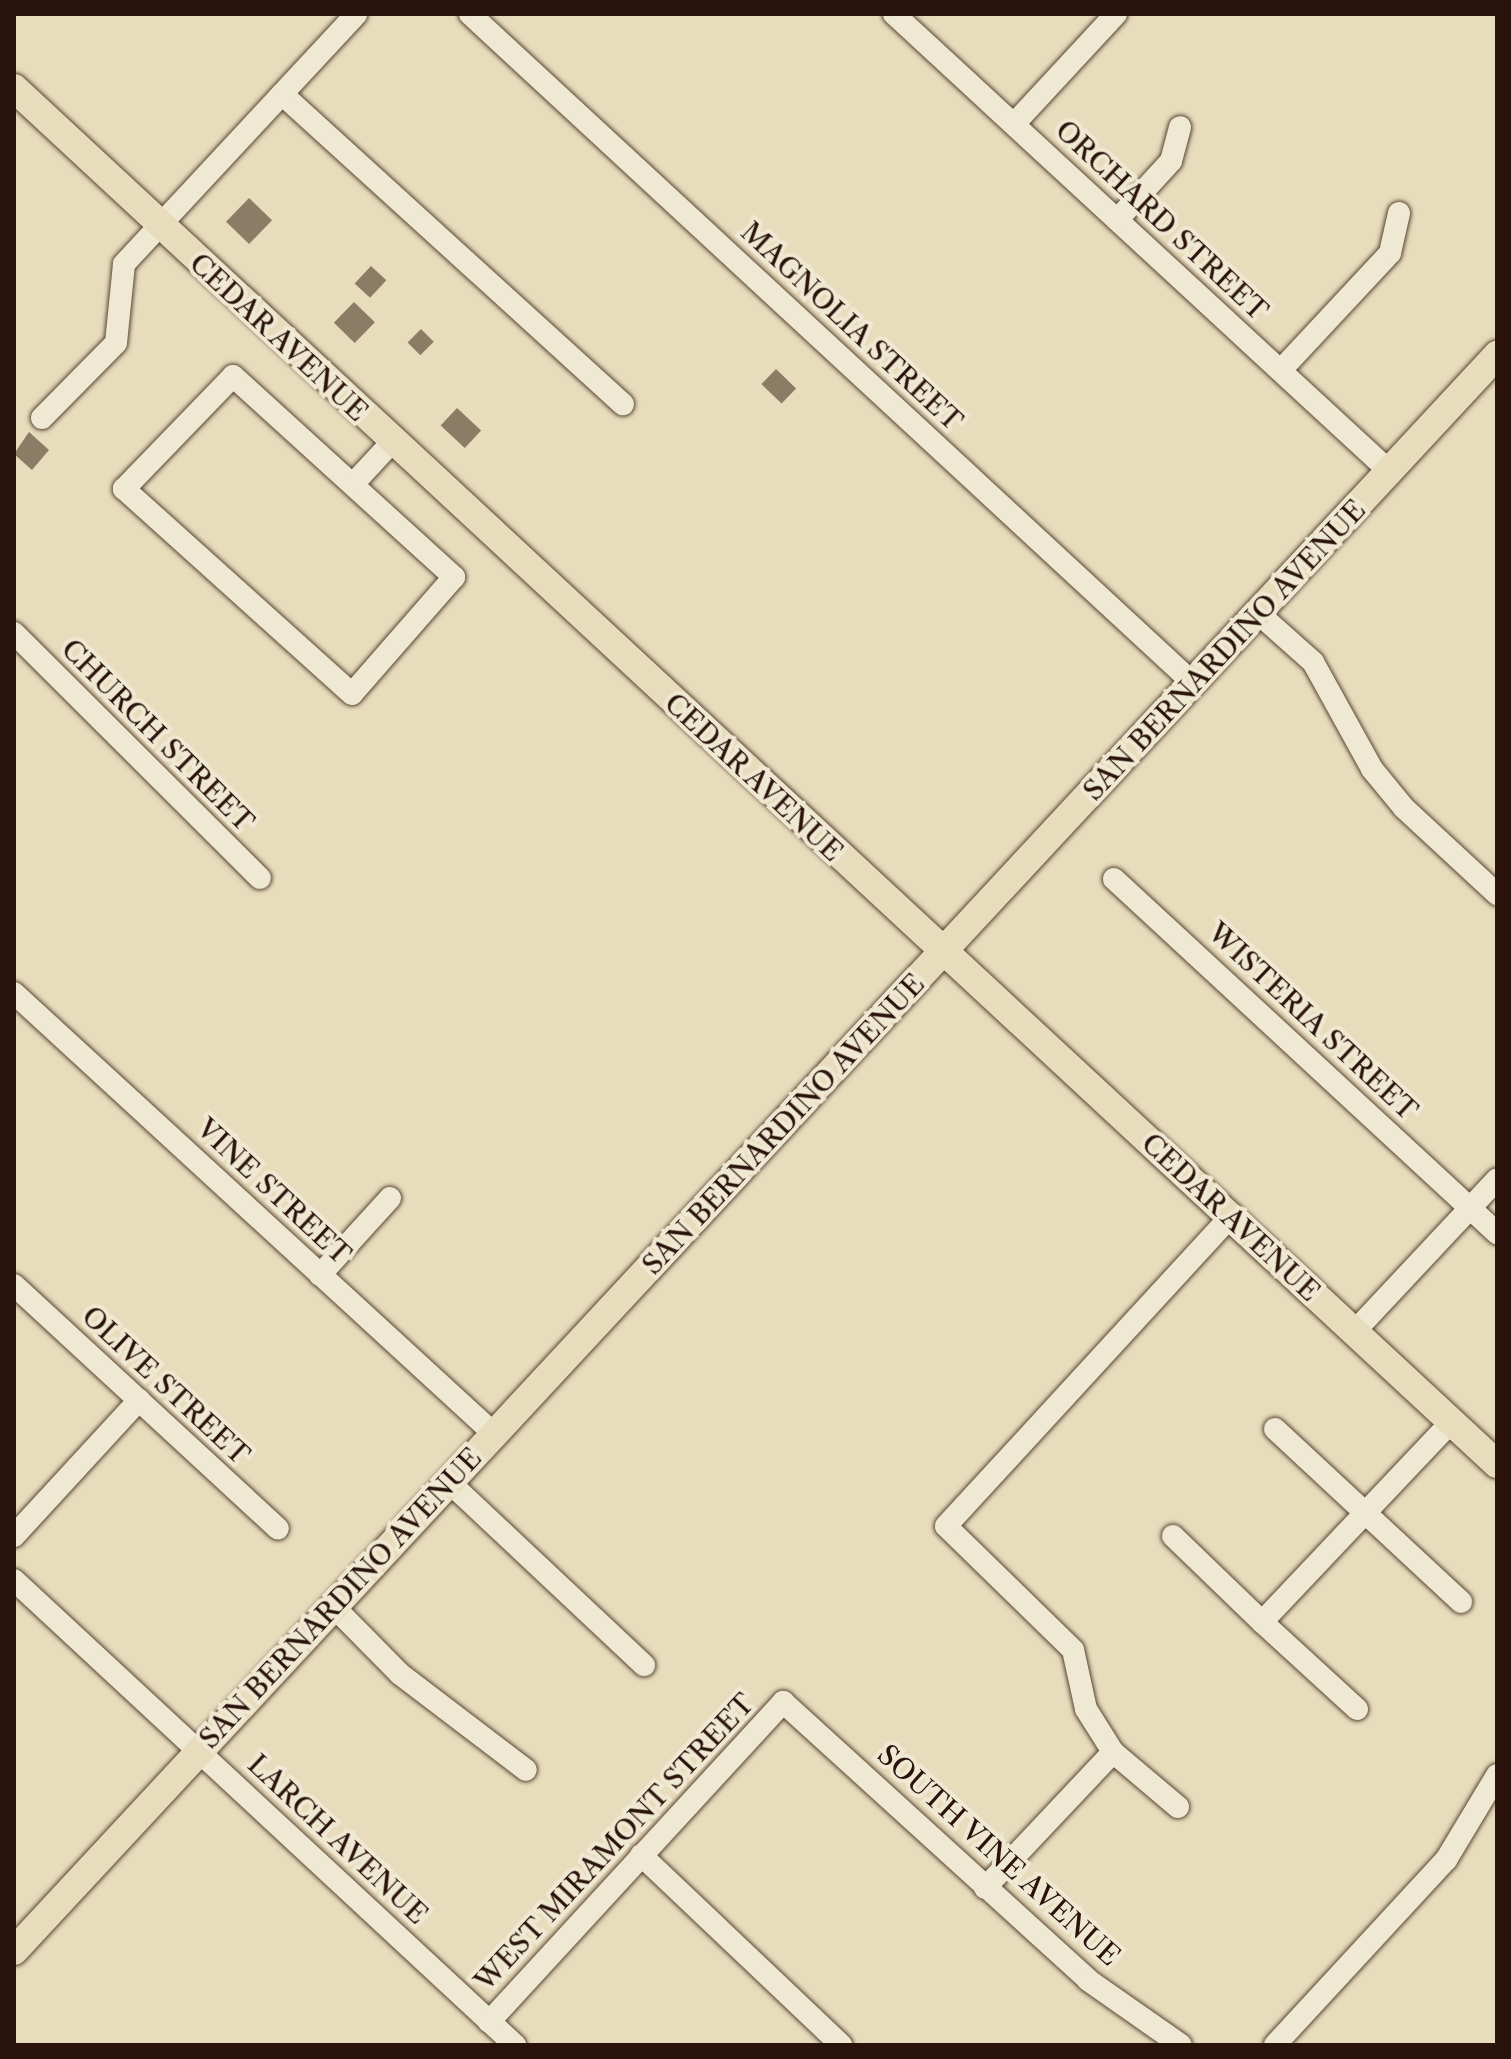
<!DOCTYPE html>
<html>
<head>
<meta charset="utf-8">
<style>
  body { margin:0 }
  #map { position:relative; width:1511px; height:2059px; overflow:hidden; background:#e7dcbb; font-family:"Libre Caslon Text",serif }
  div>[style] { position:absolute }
  .building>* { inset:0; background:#8c7c66; transform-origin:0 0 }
  .roads { filter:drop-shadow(0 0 2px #594536) drop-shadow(0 0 2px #594536) }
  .minor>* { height:22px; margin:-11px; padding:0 11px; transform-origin:11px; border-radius:11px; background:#efe8d3 }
  .major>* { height:28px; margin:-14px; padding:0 14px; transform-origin:14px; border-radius:14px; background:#e7dcbb }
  span { translate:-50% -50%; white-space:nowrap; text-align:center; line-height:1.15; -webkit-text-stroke:8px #efe8d3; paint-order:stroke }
  .street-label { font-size:28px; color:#2a130a }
  .frame { position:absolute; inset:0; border:16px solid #2a130a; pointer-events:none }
</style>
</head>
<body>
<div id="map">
  <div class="building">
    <i style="left:249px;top:198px;width:32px;height:33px;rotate:44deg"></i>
    <i style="left:371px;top:266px;width:21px;height:24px;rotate:43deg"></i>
    <i style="left:354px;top:302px;width:29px;height:29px;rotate:44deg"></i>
    <i style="left:421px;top:329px;width:18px;height:19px;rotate:45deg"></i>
    <i style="left:776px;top:369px;width:28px;height:21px;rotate:44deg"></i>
    <i style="left:457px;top:408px;width:33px;height:24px;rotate:43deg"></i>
    <i style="clip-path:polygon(29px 432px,49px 450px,32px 470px,14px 454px)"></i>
  </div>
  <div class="roads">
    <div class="minor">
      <i style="left:470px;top:14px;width:985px;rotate:42.78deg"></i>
      <i style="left:894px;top:14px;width:674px;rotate:42.71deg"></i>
      <i style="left:282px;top:94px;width:461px;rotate:42.3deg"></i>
      <i style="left:1014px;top:124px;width:150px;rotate:-47.2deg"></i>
      <i style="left:1117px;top:220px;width:80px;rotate:-47.5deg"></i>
      <i style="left:1171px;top:161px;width:35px;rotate:-75deg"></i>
      <i style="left:1281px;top:370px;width:160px;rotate:-47deg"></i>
      <i style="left:1390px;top:253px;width:41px;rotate:-77.3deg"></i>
      <i style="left:233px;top:376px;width:299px;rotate:42.3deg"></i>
      <i style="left:454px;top:577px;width:155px;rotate:131.1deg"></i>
      <i style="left:352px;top:694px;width:307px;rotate:-138deg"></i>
      <i style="left:124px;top:489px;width:157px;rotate:-46deg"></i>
      <i style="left:42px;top:418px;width:105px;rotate:-45.4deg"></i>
      <i style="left:116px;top:343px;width:79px;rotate:-84.2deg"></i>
      <i style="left:124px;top:264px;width:341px;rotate:-47.1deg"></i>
      <i style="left:355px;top:482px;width:54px;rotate:-47.2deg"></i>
      <i style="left:1258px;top:613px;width:74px;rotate:41.7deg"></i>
      <i style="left:1313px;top:662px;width:122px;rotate:61.1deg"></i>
      <i style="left:1372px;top:769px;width:50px;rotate:50.6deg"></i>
      <i style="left:1404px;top:808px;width:127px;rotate:42.8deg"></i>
      <i style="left:14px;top:633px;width:347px;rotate:44.9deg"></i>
      <i style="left:1114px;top:879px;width:522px;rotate:42.75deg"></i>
      <i style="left:14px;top:993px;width:650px;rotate:42.57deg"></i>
      <i style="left:320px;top:1275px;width:104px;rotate:-47.7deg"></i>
      <i style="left:14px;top:1285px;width:359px;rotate:42.7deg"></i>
      <i style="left:1354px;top:1332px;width:209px;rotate:-46.9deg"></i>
      <i style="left:1275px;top:1429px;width:254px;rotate:42.9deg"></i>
      <i style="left:448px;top:1481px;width:269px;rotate:43.2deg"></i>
      <i style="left:14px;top:1536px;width:185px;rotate:-47.4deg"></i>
      <i style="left:1173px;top:1536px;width:124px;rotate:44deg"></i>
      <i style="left:14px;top:1580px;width:684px;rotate:42.87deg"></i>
      <i style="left:332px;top:1605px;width:97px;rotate:45.4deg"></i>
      <i style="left:400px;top:1674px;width:158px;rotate:37.3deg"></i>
      <i style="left:1357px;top:1709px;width:129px;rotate:-137.5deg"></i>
      <i style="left:1262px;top:1622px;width:275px;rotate:-46.6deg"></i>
      <i style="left:1178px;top:1807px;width:85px;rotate:-139.8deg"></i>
      <i style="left:1113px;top:1752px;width:51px;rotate:-122.1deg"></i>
      <i style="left:1086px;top:1709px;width:60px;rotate:-102.4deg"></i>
      <i style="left:1073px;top:1650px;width:177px;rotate:-135.7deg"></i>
      <i style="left:946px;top:1526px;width:423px;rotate:-47.4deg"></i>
      <i style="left:641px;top:1855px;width:276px;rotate:43.5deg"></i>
      <i style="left:985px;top:1888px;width:187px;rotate:-46.7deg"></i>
      <i style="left:489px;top:2022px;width:435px;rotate:-47.4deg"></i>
      <i style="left:783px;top:1702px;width:413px;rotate:42.3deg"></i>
      <i style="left:1088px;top:1980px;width:113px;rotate:35deg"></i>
      <i style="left:1275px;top:2045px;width:252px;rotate:-47.3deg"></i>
      <i style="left:1446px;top:1860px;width:99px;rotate:-59deg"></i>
    </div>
    <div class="major">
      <i style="left:14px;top:88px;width:2023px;rotate:42.86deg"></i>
      <i style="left:14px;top:1951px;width:2179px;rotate:-47.1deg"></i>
    </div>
  </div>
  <div class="street-label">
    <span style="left:1162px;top:220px;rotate:43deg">ORCHARD STREET</span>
    <span style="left:852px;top:326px;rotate:43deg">MAGNOLIA STREET</span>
    <span style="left:279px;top:337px;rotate:43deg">CEDAR AVENUE</span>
    <span style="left:1224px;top:650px;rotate:-47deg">SAN BERNARDINO AVENUE</span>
    <span style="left:158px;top:735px;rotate:45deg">CHURCH STREET</span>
    <span style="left:754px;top:777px;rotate:43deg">CEDAR AVENUE</span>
    <span style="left:1313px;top:1021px;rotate:43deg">WISTERIA STREET</span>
    <span style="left:783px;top:1124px;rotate:-47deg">SAN BERNARDINO AVENUE</span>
    <span style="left:274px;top:1191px;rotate:43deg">VINE STREET</span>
    <span style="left:1231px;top:1217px;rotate:43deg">CEDAR AVENUE</span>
    <span style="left:166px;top:1385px;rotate:43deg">OLIVE STREET</span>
    <span style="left:340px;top:1598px;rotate:-47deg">SAN BERNARDINO AVENUE</span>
    <span style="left:338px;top:1839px;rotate:43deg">LARCH AVENUE</span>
    <span style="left:614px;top:1842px;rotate:-47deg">WEST MIRAMONT STREET</span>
    <span style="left:999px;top:1855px;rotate:42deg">SOUTH VINE AVENUE</span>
  </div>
  <div class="frame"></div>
</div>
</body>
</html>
